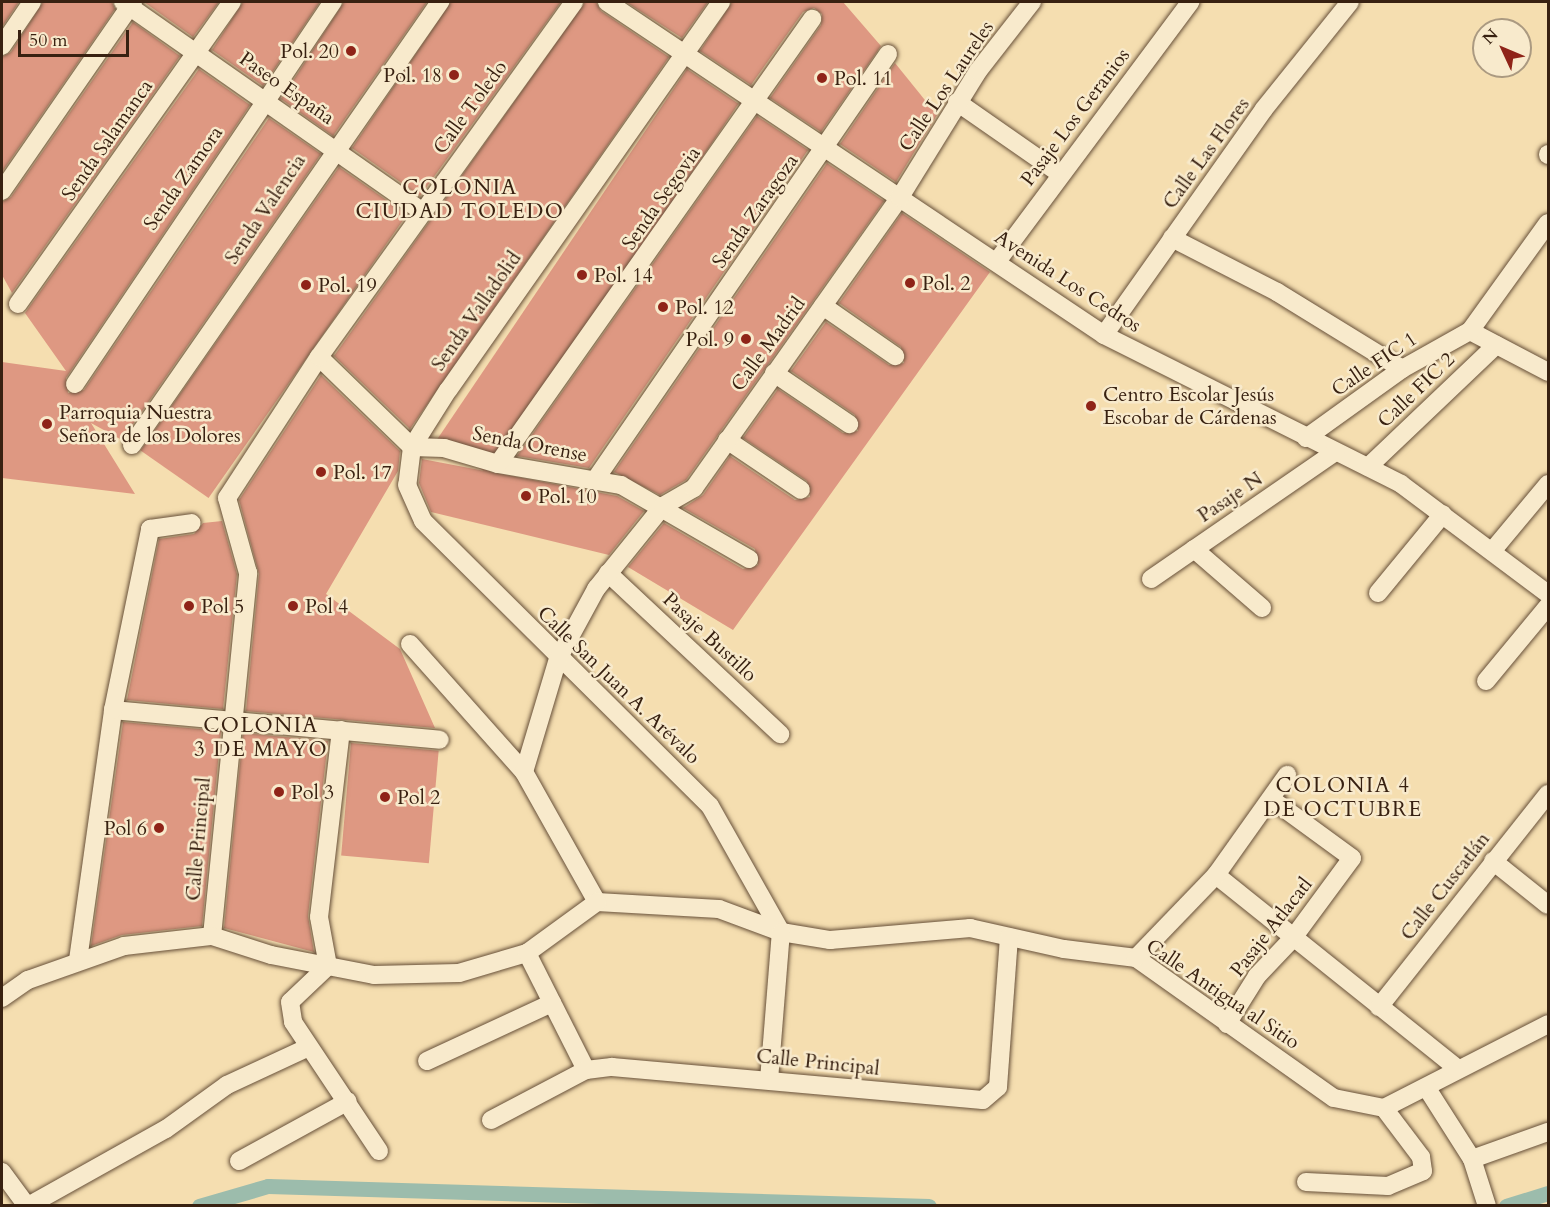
<!DOCTYPE html>
<html>
<head>
<meta charset="utf-8">
<style>
  body { margin:0 }
  #map { position:relative; width:1550px; height:1207px; overflow:hidden; background:#f5deb0; font-family:Cardo,serif }
  div>[style] { position:absolute }
  .canal>* { height:15px; margin:-7.5px; padding:0 7.5px; transform-origin:7.5px; border-radius:7.5px; background:#9cbcac }
  .building>* { inset:0; background:#de9882; transform-origin:0 0 }
  .roads { filter:drop-shadow(0 0 2px #675039) drop-shadow(0 0 2px #675039) }
  .minor>* { height:18px; margin:-9px; padding:0 9px; transform-origin:9px; border-radius:9px; background:#f8eacc }
  .dots>* { width:16px; height:16px; translate:-50% -50%; box-sizing:border-box; border:3px solid #f8eacc; border-radius:50% }
  span { translate:-50% -50%; white-space:nowrap; text-align:center; line-height:1.15; -webkit-text-stroke:5px #f8eacc; paint-order:stroke }
  .poi-label { font-size:20px; color:#382111 }
  .right { translate:-100% -50%; text-align:right }
  .left { translate:0 -50%; text-align:left }
  .street-label { font-size:20px; color:#382111 }
  .neighbourhood-label { font-size:21px; color:#382111; letter-spacing:1.5px }
  .frame { position:absolute; inset:0; border:3px solid #382111; pointer-events:none }
  .north { position:absolute; left:1472px; top:18px; width:60px; height:60px; box-sizing:border-box; background:#f8eacc; border:2px solid #ab9a81; border-radius:50%; rotate:314deg; font-size:16px; font-weight:700; line-height:24px; text-align:center; color:#382111 }
  .north::after { content:''; display:block; margin:auto; width:21px; height:27px; background:#8f2418; clip-path:polygon(50% 0,100% 100%,50% 72%,0 100%) }
  .scale { position:absolute; left:18px; top:30px; width:111px; height:27px; box-sizing:border-box; border:3px solid #382111; border-top:0; padding-left:8px; font-size:18px; line-height:21px; white-space:nowrap; color:#382111; -webkit-text-stroke:4px #f8eacc; paint-order:stroke }
</style>
</head>
<body>
<div id="map">
  <div class="canal">
    <i style="left:199px;top:1206px;width:72px;rotate:-16.2deg"></i>
    <i style="left:268px;top:1186px;width:661px;rotate:1.73deg"></i>
    <i style="left:1506px;top:1206px;width:44px;rotate:-17.2deg"></i>
  </div>
  <div class="building">
    <i style="clip-path:polygon(2px 2px,19px 2px,2px 27px)"></i>
    <i style="clip-path:polygon(43px 2px,112px 2px,115px 9px,2px 172px,2px 57px,11px 52px)"></i>
    <i style="clip-path:polygon(144px 2px,219px 2px,193px 37px)"></i>
    <i style="clip-path:polygon(243px 2px,320px 2px,263px 86px,212px 50px)"></i>
    <i style="clip-path:polygon(344px 2px,427px 2px,333px 136px,281px 99px)"></i>
    <i style="clip-path:polygon(451px 2px,561px 2px,420px 196px,352px 148px)"></i>
    <i style="clip-path:polygon(585px 2px,596px 2px,601px 11px,669px 57px,410px 429px,334px 356px)"></i>
    <i style="clip-path:polygon(626px 2px,708px 2px,682px 38px)"></i>
    <i style="clip-path:polygon(732px 2px,843px 2px,881px 46px,821px 132px,770px 98px,821px 25px,822px 14px,814px 8px,803px 12px,751px 85px,700px 51px)"></i>
    <i style="clip-path:polygon(133px 22px,180px 56px,12px 293px,2px 275px,2px 202px,11px 197px)"></i>
    <i style="clip-path:polygon(895px 63px,937px 115px,896px 182px,840px 144px)"></i>
    <i style="clip-path:polygon(199px 69px,250px 105px,66px 378px,68px 393px,84px 390px,269px 118px,321px 154px,122px 440px,91px 423px,135px 494px,2px 478px,2px 362px,66px 371px,25px 313px)"></i>
    <i style="left:687px;top:69px;width:62px;height:447px;rotate:34deg"></i>
    <i style="clip-path:polygon(757px 116px,808px 150px,589px 468px,517px 456px)"></i>
    <i style="clip-path:polygon(827px 163px,884px 201px,686px 480px,660px 495px,614px 472px)"></i>
    <i style="left:339px;top:167px;width:83px;height:346px;rotate:35deg"></i>
    <i style="clip-path:polygon(902px 213px,990px 272px,733px 630px,628px 567px,664px 523px,743px 569px,758px 565px,755px 549px,683px 508px,703px 495px,730px 456px,795px 500px,810px 497px,807px 481px,743px 438px,778px 389px,843px 433px,858px 431px,855px 415px,791px 371px,826px 322px,889px 365px,904px 363px,901px 347px,839px 303px)"></i>
    <i style="clip-path:polygon(321px 375px,400px 451px,398px 471px,326px 594px,400px 649px,435px 728px,246px 711px,259px 574px,239px 500px)"></i>
    <i style="clip-path:polygon(422px 459px,617px 496px,644px 511px,609px 555px,431px 512px,419px 483px)"></i>
    <i style="clip-path:polygon(222px 521px,237px 574px,223px 709px,127px 700px,159px 539px,194px 534px,203px 523px)"></i>
    <i style="clip-path:polygon(123px 722px,221px 731px,202px 926px,122px 935px,91px 946px)"></i>
    <i style="clip-path:polygon(243px 733px,328px 741px,308px 916px,314px 952px,224px 928px)"></i>
    <i style="left:351px;top:743px;width:88px;height:113px;rotate:5deg"></i>
  </div>
  <div class="roads">
    <div class="minor">
      <i style="left:123px;top:2px;width:366px;rotate:35deg"></i>
      <i style="left:607px;top:2px;width:598px;rotate:33.82deg"></i>
      <i style="left:1104px;top:335px;width:332px;rotate:26.6deg"></i>
      <i style="left:1401px;top:484px;width:184px;rotate:36.8deg"></i>
      <i style="left:721px;top:2px;width:474px;rotate:125.1deg"></i>
      <i style="left:448px;top:390px;width:67px;rotate:122.3deg"></i>
      <i style="left:412px;top:447px;width:38px;rotate:97deg"></i>
      <i style="left:407px;top:485px;width:39px;rotate:66deg"></i>
      <i style="left:423px;top:521px;width:404px;rotate:44.8deg"></i>
      <i style="left:710px;top:806px;width:145px;rotate:60.6deg"></i>
      <i style="left:2px;top:46px;width:53px;rotate:-55.7deg"></i>
      <i style="left:957px;top:102px;width:124px;rotate:34.8deg"></i>
      <i style="left:1548px;top:154px;width:1px;rotate:90deg"></i>
      <i style="left:2px;top:191px;width:230px;rotate:-55.3deg"></i>
      <i style="left:1172px;top:238px;width:118px;rotate:27.2deg"></i>
      <i style="left:1277px;top:292px;width:147px;rotate:31.6deg"></i>
      <i style="left:998px;top:260px;width:322px;rotate:-53.3deg"></i>
      <i style="left:18px;top:304px;width:370px;rotate:-54.7deg"></i>
      <i style="left:823px;top:306px;width:88px;rotate:34.8deg"></i>
      <i style="left:1470px;top:331px;width:88px;rotate:27.7deg"></i>
      <i style="left:1104px;top:335px;width:277px;rotate:-54.7deg"></i>
      <i style="left:1264px;top:109px;width:137px;rotate:-51.2deg"></i>
      <i style="left:319px;top:357px;width:129px;rotate:44.1deg"></i>
      <i style="left:412px;top:447px;width:32px;rotate:2deg"></i>
      <i style="left:444px;top:448px;width:56px;rotate:16.5deg"></i>
      <i style="left:498px;top:464px;width:125px;rotate:9.7deg"></i>
      <i style="left:621px;top:485px;width:148px;rotate:30deg"></i>
      <i style="left:774px;top:373px;width:91px;rotate:34.2deg"></i>
      <i style="left:75px;top:384px;width:461px;rotate:-56deg"></i>
      <i style="left:1306px;top:438px;width:118px;rotate:-35.7deg"></i>
      <i style="left:1402px;top:369px;width:78px;rotate:-29.2deg"></i>
      <i style="left:1470px;top:331px;width:133px;rotate:-54.2deg"></i>
      <i style="left:727px;top:440px;width:89px;rotate:34deg"></i>
      <i style="left:132px;top:445px;width:540px;rotate:-55.19deg"></i>
      <i style="left:498px;top:464px;width:545px;rotate:-54.79deg"></i>
      <i style="left:1368px;top:467px;width:177px;rotate:-43.6deg"></i>
      <i style="left:595px;top:480px;width:517px;rotate:-55.48deg"></i>
      <i style="left:1194px;top:549px;width:90px;rotate:40.9deg"></i>
      <i style="left:1493px;top:550px;width:86px;rotate:-50.2deg"></i>
      <i style="left:608px;top:573px;width:236px;rotate:43.1deg"></i>
      <i style="left:1151px;top:579px;width:224px;rotate:-34.6deg"></i>
      <i style="left:1378px;top:593px;width:102px;rotate:-50.6deg"></i>
      <i style="left:410px;top:644px;width:171px;rotate:48.3deg"></i>
      <i style="left:524px;top:772px;width:149px;rotate:60.7deg"></i>
      <i style="left:1486px;top:681px;width:97px;rotate:-50.4deg"></i>
      <i style="left:113px;top:710px;width:328px;rotate:5.2deg"></i>
      <i style="left:341px;top:730px;width:188px;rotate:96.7deg"></i>
      <i style="left:319px;top:917px;width:50px;rotate:79.6deg"></i>
      <i style="left:328px;top:966px;width:52px;rotate:136.5deg"></i>
      <i style="left:290px;top:1002px;width:20px;rotate:81deg"></i>
      <i style="left:293px;top:1022px;width:155px;rotate:56.3deg"></i>
      <i style="left:524px;top:772px;width:118px;rotate:-73.3deg"></i>
      <i style="left:558px;top:659px;width:80px;rotate:-61.5deg"></i>
      <i style="left:596px;top:589px;width:107px;rotate:-51.1deg"></i>
      <i style="left:663px;top:506px;width:36px;rotate:-30deg"></i>
      <i style="left:694px;top:488px;width:357px;rotate:-54.7deg"></i>
      <i style="left:900px;top:197px;width:148px;rotate:-58.2deg"></i>
      <i style="left:978px;top:71px;width:88px;rotate:-52deg"></i>
      <i style="left:1493px;top:861px;width:70px;rotate:38.7deg"></i>
      <i style="left:1216px;top:875px;width:310px;rotate:38.7deg"></i>
      <i style="left:597px;top:902px;width:122px;rotate:3.3deg"></i>
      <i style="left:719px;top:909px;width:66px;rotate:20.4deg"></i>
      <i style="left:781px;top:932px;width:50px;rotate:9.3deg"></i>
      <i style="left:830px;top:940px;width:141px;rotate:-4.9deg"></i>
      <i style="left:970px;top:928px;width:96px;rotate:12.6deg"></i>
      <i style="left:1064px;top:949px;width:73px;rotate:7.1deg"></i>
      <i style="left:1136px;top:958px;width:242px;rotate:35.3deg"></i>
      <i style="left:1334px;top:1098px;width:51px;rotate:11.3deg"></i>
      <i style="left:1384px;top:1108px;width:184px;rotate:-27.1deg"></i>
      <i style="left:212px;top:936px;width:365px;rotate:-84.3deg"></i>
      <i style="left:248px;top:573px;width:78px;rotate:-105.6deg"></i>
      <i style="left:227px;top:498px;width:168px;rotate:-56.9deg"></i>
      <i style="left:319px;top:357px;width:437px;rotate:-54.3deg"></i>
      <i style="left:527px;top:953px;width:131px;rotate:63.2deg"></i>
      <i style="left:1136px;top:958px;width:115px;rotate:-46.1deg"></i>
      <i style="left:1216px;top:875px;width:123px;rotate:-54.6deg"></i>
      <i style="left:78px;top:960px;width:252px;rotate:-82deg"></i>
      <i style="left:113px;top:710px;width:185px;rotate:-78.4deg"></i>
      <i style="left:150px;top:529px;width:42px;rotate:-8.1deg"></i>
      <i style="left:2px;top:998px;width:32px;rotate:-35deg"></i>
      <i style="left:28px;top:980px;width:102px;rotate:-19.5deg"></i>
      <i style="left:124px;top:946px;width:89px;rotate:-6.5deg"></i>
      <i style="left:212px;top:936px;width:62px;rotate:17.9deg"></i>
      <i style="left:271px;top:955px;width:105px;rotate:11deg"></i>
      <i style="left:374px;top:975px;width:85px;rotate:-1.3deg"></i>
      <i style="left:459px;top:973px;width:71px;rotate:-16.4deg"></i>
      <i style="left:527px;top:953px;width:87px;rotate:-36.1deg"></i>
      <i style="left:1379px;top:1007px;width:272px;rotate:-51.6deg"></i>
      <i style="left:1227px;top:1024px;width:57px;rotate:-58deg"></i>
      <i style="left:1257px;top:976px;width:52px;rotate:-46.5deg"></i>
      <i style="left:1293px;top:938px;width:99px;rotate:-53.6deg"></i>
      <i style="left:1352px;top:858px;width:100px;rotate:-143.9deg"></i>
      <i style="left:427px;top:1061px;width:138px;rotate:-24.9deg"></i>
      <i style="left:769px;top:1080px;width:148px;rotate:-85.4deg"></i>
      <i style="left:1428px;top:1090px;width:82px;rotate:57.5deg"></i>
      <i style="left:1472px;top:1159px;width:81px;rotate:-19.6deg"></i>
      <i style="left:491px;top:1120px;width:107px;rotate:-27.8deg"></i>
      <i style="left:586px;top:1070px;width:26px;rotate:-7deg"></i>
      <i style="left:612px;top:1067px;width:372px;rotate:5.1deg"></i>
      <i style="left:983px;top:1100px;width:20px;rotate:-41deg"></i>
      <i style="left:998px;top:1087px;width:150px;rotate:-85.8deg"></i>
      <i style="left:1472px;top:1159px;width:49px;rotate:72.3deg"></i>
      <i style="left:239px;top:1161px;width:124px;rotate:-28.8deg"></i>
      <i style="left:2px;top:1172px;width:42px;rotate:53.7deg"></i>
      <i style="left:1306px;top:1182px;width:82px;rotate:2.8deg"></i>
      <i style="left:1388px;top:1186px;width:38px;rotate:-23deg"></i>
      <i style="left:1423px;top:1171px;width:14px;rotate:-98deg"></i>
      <i style="left:1421px;top:1157px;width:61px;rotate:-127.1deg"></i>
      <i style="left:28px;top:1206px;width:158px;rotate:-29.2deg"></i>
      <i style="left:166px;top:1129px;width:75px;rotate:-35.8deg"></i>
      <i style="left:227px;top:1085px;width:90px;rotate:-24.9deg"></i>
    </div>
  </div>
  <div class="dots">
    <i style="left:351px;top:51px;background:#8f2418"></i>
    <i style="left:454px;top:75px;background:#8f2418"></i>
    <i style="left:822px;top:78px;background:#8f2418"></i>
    <i style="left:582px;top:275px;background:#8f2418"></i>
    <i style="left:910px;top:283px;background:#8f2418"></i>
    <i style="left:306px;top:285px;background:#8f2418"></i>
    <i style="left:663px;top:307px;background:#8f2418"></i>
    <i style="left:746px;top:339px;background:#8f2418"></i>
    <i style="left:1091px;top:406px;background:#8f2418"></i>
    <i style="left:47px;top:424px;background:#8f2418"></i>
    <i style="left:321px;top:472px;background:#8f2418"></i>
    <i style="left:526px;top:496px;background:#8f2418"></i>
    <i style="left:189px;top:606px;background:#8f2418"></i>
    <i style="left:293px;top:606px;background:#8f2418"></i>
    <i style="left:279px;top:792px;background:#8f2418"></i>
    <i style="left:385px;top:797px;background:#8f2418"></i>
    <i style="left:159px;top:828px;background:#8f2418"></i>
  </div>
  <div class="poi-label">
    <span class="right" style="left:339px;top:51px">Pol. 20</span>
    <span class="right" style="left:442px;top:75px">Pol. 18</span>
    <span class="left" style="left:834px;top:78px">Pol. 11</span>
    <span class="left" style="left:594px;top:275px">Pol. 14</span>
    <span class="left" style="left:922px;top:283px">Pol. 2</span>
    <span class="left" style="left:318px;top:285px">Pol. 19</span>
    <span class="left" style="left:675px;top:307px">Pol. 12</span>
    <span class="right" style="left:734px;top:339px">Pol. 9</span>
    <span class="left" style="left:1103px;top:406px">Centro Escolar Jesús<br>Escobar de Cárdenas</span>
    <span class="left" style="left:59px;top:424px">Parroquia Nuestra<br>Señora de los Dolores</span>
    <span class="left" style="left:333px;top:472px">Pol. 17</span>
    <span class="left" style="left:538px;top:496px">Pol. 10</span>
    <span class="left" style="left:201px;top:606px">Pol 5</span>
    <span class="left" style="left:305px;top:606px">Pol 4</span>
    <span class="left" style="left:291px;top:792px">Pol 3</span>
    <span class="left" style="left:397px;top:797px">Pol 2</span>
    <span class="right" style="left:147px;top:828px">Pol 6</span>
  </div>
  <div class="street-label">
    <span style="left:946px;top:86px;rotate:-56deg">Calle Los Laureles</span>
    <span style="left:287px;top:88px;rotate:35deg">Paseo España</span>
    <span style="left:470px;top:107px;rotate:-54deg">Calle Toledo</span>
    <span style="left:1075px;top:117px;rotate:-53deg">Pasaje Los Geranios</span>
    <span style="left:107px;top:140px;rotate:-55deg">Senda Salamanca</span>
    <span style="left:1206px;top:153px;rotate:-54deg">Calle Las Flores</span>
    <span style="left:183px;top:178px;rotate:-55deg">Senda Zamora</span>
    <span style="left:661px;top:198px;rotate:-55deg">Senda Segovia</span>
    <span style="left:265px;top:209px;rotate:-56deg">Senda Valencia</span>
    <span style="left:755px;top:211px;rotate:-55deg">Senda Zaragoza</span>
    <span style="left:1068px;top:281px;rotate:33deg">Avenida Los Cedros</span>
    <span style="left:476px;top:311px;rotate:-55deg">Senda Valladolid</span>
    <span style="left:768px;top:344px;rotate:-54deg">Calle Madrid</span>
    <span style="left:1374px;top:364px;rotate:-34deg">Calle FIC 1</span>
    <span style="left:1416px;top:390px;rotate:-44deg">Calle FIC 2</span>
    <span style="left:530px;top:444px;rotate:11deg">Senda Orense</span>
    <span style="left:1230px;top:497px;rotate:-34deg">Pasaje N</span>
    <span style="left:710px;top:637px;rotate:43deg">Pasaje Bustillo</span>
    <span style="left:619px;top:685px;rotate:44deg">Calle San Juan A. Arévalo</span>
    <span style="left:198px;top:839px;rotate:-85deg">Calle Principal</span>
    <span style="left:1445px;top:886px;rotate:-52deg">Calle Cuscatlán</span>
    <span style="left:1271px;top:927px;rotate:-52deg">Pasaje Atlacatl</span>
    <span style="left:1223px;top:994px;rotate:34deg">Calle Antigua al Sitio</span>
    <span style="left:818px;top:1062px;rotate:6deg">Calle Principal</span>
  </div>
  <div class="neighbourhood-label">
    <span style="left:460px;top:200px">COLONIA<br>CIUDAD TOLEDO</span>
    <span style="left:261px;top:738px">COLONIA<br>3 DE MAYO</span>
    <span style="left:1343px;top:798px">COLONIA 4<br>DE OCTUBRE</span>
  </div>
  <div class="frame"></div>
  <div class="north">N</div>
  <div class="scale">50 m</div>
</div>
</body>
</html>
